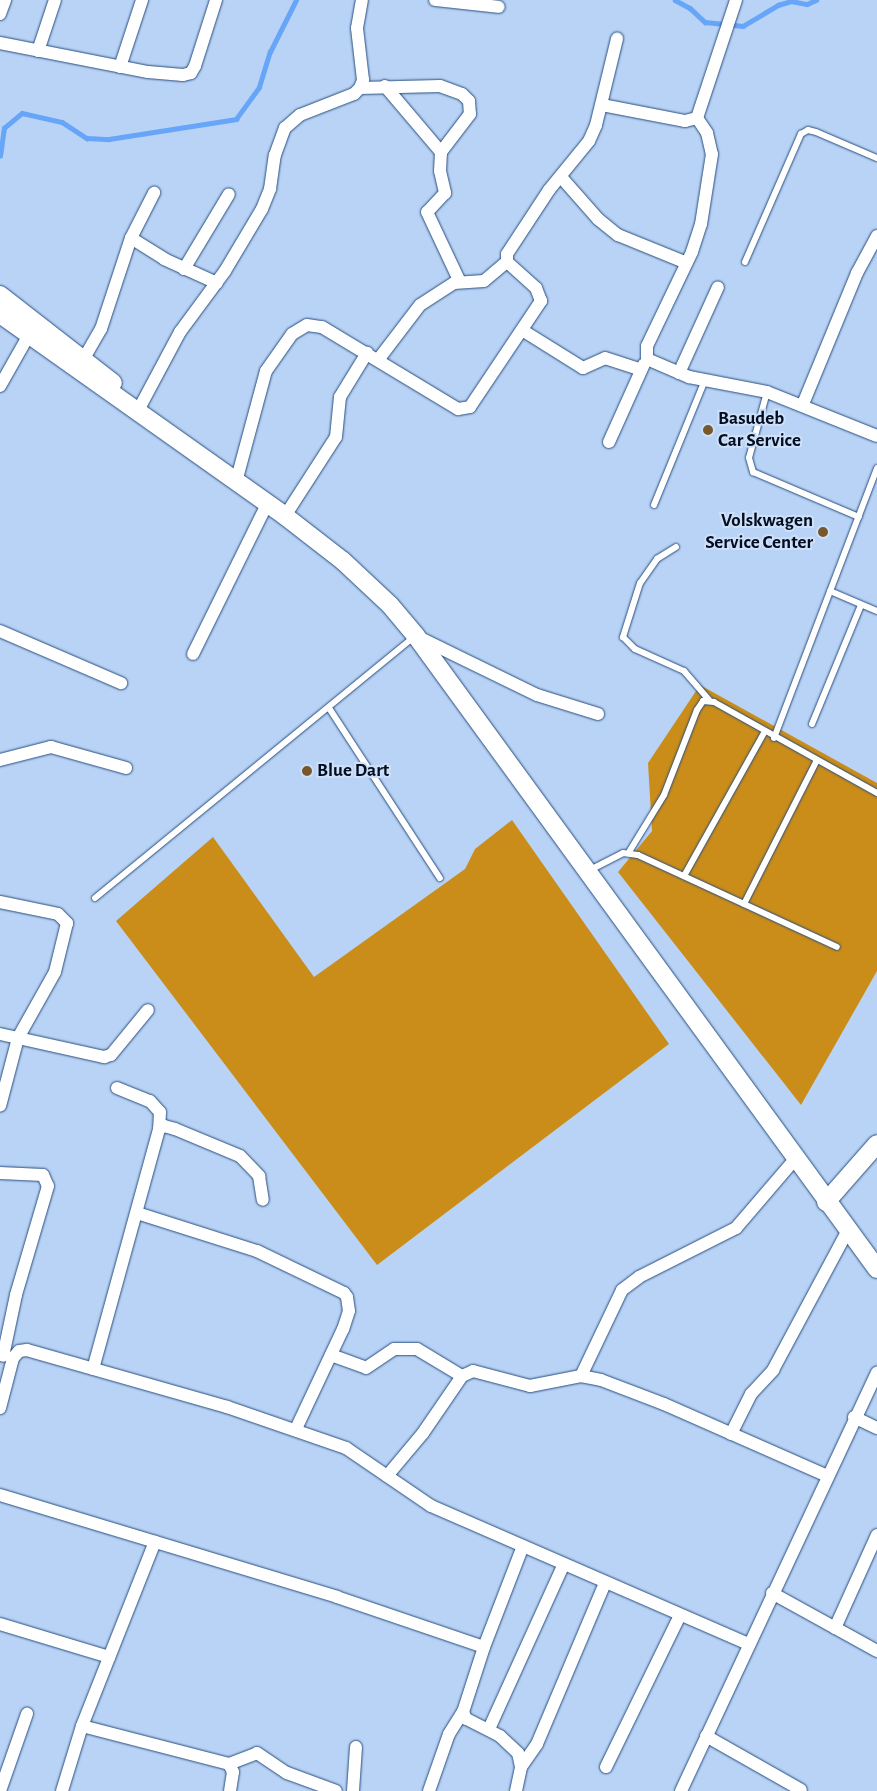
<!DOCTYPE html>
<html>
<head>
<meta charset="utf-8">
<style>
  body { margin:0 }
  #map { position:relative; width:877px; height:1791px; overflow:hidden; background:#b9d3f6; font-family:"Alegreya Sans",sans-serif }
  div>[style] { position:absolute }
  .forest>* { inset:0; background:#cb8d19 }
  .stream>* { height:4.5px; margin:-2.25px; padding:0 2.25px; transform-origin:2.25px; border-radius:2.25px; background:#66a5f8 }
  .roads { filter:drop-shadow(0 0 1px #284e7f) drop-shadow(0 0 1px #284e7f) }
  .lane>* { height:6px; margin:-3px; padding:0 3px; transform-origin:3px; border-radius:3px; background:#fff }
  .street>* { height:12px; margin:-6px; padding:0 6px; transform-origin:6px; border-radius:6px; background:#fff }
  .secondary>* { height:18px; margin:-9px; padding:0 9px; transform-origin:9px; border-radius:9px; background:#fff }
  .dots>* { width:14px; height:14px; translate:-50% -50%; box-sizing:border-box; border:2px solid #cee0f7; border-radius:50% }
  span { translate:-50% -50%; white-space:nowrap; text-align:center; line-height:1.15; -webkit-text-stroke:4px #cee0f7; paint-order:stroke }
  .poi-label { font-size:19px; color:#020d21; font-weight:700 }
  .left { translate:0 -50%; text-align:left }
  .right { translate:-100% -50%; text-align:right }
</style>
</head>
<body>
<div id="map">
  <div class="forest">
    <i style="clip-path:polygon(700px 685px,877px 783px,877px 971px,801px 1105px,618px 872px,652px 831px,648px 763px)"></i>
    <i style="clip-path:polygon(512px 820px,669px 1044px,377px 1265px,116px 921px,213px 837px,314px 977px,465px 869px,475px 849px)"></i>
  </div>
  <div class="stream">
    <i style="left:675px;top:0;width:17px;rotate:28deg"></i>
    <i style="left:690px;top:8px;width:21px;rotate:43deg"></i>
    <i style="left:705px;top:22px;width:38px;rotate:6deg"></i>
    <i style="left:743px;top:26px;width:41px;rotate:-31deg"></i>
    <i style="left:778px;top:5px;width:14px;rotate:-17deg"></i>
    <i style="left:791px;top:1px;width:16px;rotate:11deg"></i>
    <i style="left:807px;top:4px;width:10px;rotate:-24deg"></i>
    <i style="left:0;top:156px;width:28px;rotate:-82deg"></i>
    <i style="left:4px;top:128px;width:23px;rotate:-40deg"></i>
    <i style="left:22px;top:113px;width:41px;rotate:12.7deg"></i>
    <i style="left:62px;top:122px;width:30px;rotate:33deg"></i>
    <i style="left:87px;top:138px;width:22px;rotate:3deg"></i>
    <i style="left:109px;top:139px;width:129px;rotate:-8.9deg"></i>
    <i style="left:236px;top:119px;width:39px;rotate:-54deg"></i>
    <i style="left:259px;top:87px;width:37px;rotate:-73deg"></i>
    <i style="left:270px;top:52px;width:58px;rotate:-63.4deg"></i>
  </div>
  <div class="roads">
    <div class="lane">
      <i style="left:745px;top:262px;width:140px;rotate:-66.4deg"></i>
      <i style="left:801px;top:134px;width:8px;rotate:-30deg"></i>
      <i style="left:808px;top:130px;width:8px;rotate:14deg"></i>
      <i style="left:816px;top:132px;width:66px;rotate:23.1deg"></i>
      <i style="left:767px;top:392px;width:68px;rotate:105.3deg"></i>
      <i style="left:749px;top:458px;width:15px;rotate:74deg"></i>
      <i style="left:753px;top:472px;width:115px;rotate:23deg"></i>
      <i style="left:654px;top:505px;width:135px;rotate:-67.8deg"></i>
      <i style="left:676px;top:547px;width:22px;rotate:148deg"></i>
      <i style="left:657px;top:559px;width:29px;rotate:125deg"></i>
      <i style="left:640px;top:583px;width:57px;rotate:107.5deg"></i>
      <i style="left:623px;top:637px;width:17px;rotate:45deg"></i>
      <i style="left:635px;top:649px;width:54px;rotate:24.2deg"></i>
      <i style="left:684px;top:671px;width:38px;rotate:49deg"></i>
      <i style="left:830px;top:591px;width:51px;rotate:23.1deg"></i>
      <i style="left:329px;top:708px;width:203px;rotate:56.9deg"></i>
      <i style="left:812px;top:724px;width:129px;rotate:-67.6deg"></i>
      <i style="left:774px;top:738px;width:289px;rotate:-69.1deg"></i>
      <i style="left:629px;top:852px;width:67px;rotate:-58.4deg"></i>
      <i style="left:664px;top:795px;width:91px;rotate:-68.8deg"></i>
      <i style="left:697px;top:710px;width:11px;rotate:-56deg"></i>
      <i style="left:703px;top:701px;width:11px;rotate:5deg"></i>
      <i style="left:714px;top:702px;width:187px;rotate:29.2deg"></i>
      <i style="left:588px;top:871px;width:39px;rotate:-27deg"></i>
      <i style="left:623px;top:853px;width:15px;rotate:8deg"></i>
      <i style="left:638px;top:855px;width:219px;rotate:24.8deg"></i>
      <i style="left:684px;top:876px;width:164px;rotate:-60.8deg"></i>
      <i style="left:95px;top:898px;width:414px;rotate:-39.3deg"></i>
      <i style="left:744px;top:904px;width:161px;rotate:-63.1deg"></i>
    </div>
    <div class="street">
      <i style="left:435px;top:0;width:64px;rotate:6.2deg"></i>
      <i style="left:0;top:14px;width:15px;rotate:-70deg"></i>
      <i style="left:0;top:43px;width:151px;rotate:11.1deg"></i>
      <i style="left:148px;top:72px;width:35px;rotate:5deg"></i>
      <i style="left:183px;top:75px;width:8px;rotate:-14deg"></i>
      <i style="left:191px;top:73px;width:8px;rotate:-60deg"></i>
      <i style="left:195px;top:66px;width:69px;rotate:-72.3deg"></i>
      <i style="left:38px;top:51px;width:54px;rotate:-71.6deg"></i>
      <i style="left:120px;top:67px;width:71px;rotate:-71.8deg"></i>
      <i style="left:385px;top:86px;width:87px;rotate:49.7deg"></i>
      <i style="left:360px;top:88px;width:80px;rotate:-1.4deg"></i>
      <i style="left:440px;top:86px;width:23px;rotate:20deg"></i>
      <i style="left:462px;top:94px;width:10px;rotate:45deg"></i>
      <i style="left:469px;top:101px;width:13px;rotate:86deg"></i>
      <i style="left:470px;top:114px;width:48px;rotate:127.3deg"></i>
      <i style="left:441px;top:152px;width:19px;rotate:93deg"></i>
      <i style="left:440px;top:171px;width:23px;rotate:77deg"></i>
      <i style="left:445px;top:193px;width:26px;rotate:133deg"></i>
      <i style="left:427px;top:212px;width:77px;rotate:64.8deg"></i>
      <i style="left:602px;top:105px;width:85px;rotate:10.9deg"></i>
      <i style="left:685px;top:121px;width:12px;rotate:-14deg"></i>
      <i style="left:697px;top:118px;width:124px;rotate:-71.7deg"></i>
      <i style="left:697px;top:118px;width:18px;rotate:56deg"></i>
      <i style="left:707px;top:133px;width:22px;rotate:77deg"></i>
      <i style="left:712px;top:154px;width:71px;rotate:98.9deg"></i>
      <i style="left:701px;top:224px;width:29px;rotate:108deg"></i>
      <i style="left:692px;top:252px;width:104px;rotate:115.6deg"></i>
      <i style="left:647px;top:346px;width:13px;rotate:90deg"></i>
      <i style="left:647px;top:359px;width:46px;rotate:23.2deg"></i>
      <i style="left:689px;top:377px;width:79px;rotate:10.9deg"></i>
      <i style="left:767px;top:392px;width:118px;rotate:21.8deg"></i>
      <i style="left:561px;top:177px;width:56px;rotate:48.6deg"></i>
      <i style="left:598px;top:219px;width:26px;rotate:39deg"></i>
      <i style="left:618px;top:235px;width:74px;rotate:22.1deg"></i>
      <i style="left:131px;top:238px;width:39px;rotate:32deg"></i>
      <i style="left:164px;top:259px;width:58px;rotate:24.4deg"></i>
      <i style="left:184px;top:269px;width:87px;rotate:-59deg"></i>
      <i style="left:522px;top:330px;width:72px;rotate:31.9deg"></i>
      <i style="left:583px;top:368px;width:24px;rotate:-24deg"></i>
      <i style="left:605px;top:358px;width:38px;rotate:18deg"></i>
      <i style="left:83px;top:360px;width:36px;rotate:-60deg"></i>
      <i style="left:101px;top:329px;width:96px;rotate:-71.8deg"></i>
      <i style="left:131px;top:238px;width:51px;rotate:-62.9deg"></i>
      <i style="left:378px;top:360px;width:69px;rotate:-52.6deg"></i>
      <i style="left:420px;top:305px;width:40px;rotate:-32.9deg"></i>
      <i style="left:454px;top:283px;width:30px;rotate:-4deg"></i>
      <i style="left:484px;top:281px;width:30px;rotate:-40deg"></i>
      <i style="left:679px;top:373px;width:94px;rotate:-65.6deg"></i>
      <i style="left:0;top:386px;width:53px;rotate:-60.5deg"></i>
      <i style="left:803px;top:404px;width:142px;rotate:-67.6deg"></i>
      <i style="left:857px;top:273px;width:42px;rotate:-61.6deg"></i>
      <i style="left:141px;top:405px;width:83px;rotate:-61.9deg"></i>
      <i style="left:180px;top:332px;width:76px;rotate:-53.6deg"></i>
      <i style="left:225px;top:271px;width:72px;rotate:-59.2deg"></i>
      <i style="left:262px;top:209px;width:22px;rotate:-68deg"></i>
      <i style="left:270px;top:189px;width:34px;rotate:-82deg"></i>
      <i style="left:275px;top:155px;width:29px;rotate:-70deg"></i>
      <i style="left:285px;top:128px;width:20px;rotate:-41deg"></i>
      <i style="left:300px;top:115px;width:58px;rotate:-21.3deg"></i>
      <i style="left:354px;top:94px;width:8px;rotate:-45deg"></i>
      <i style="left:360px;top:88px;width:9px;rotate:-69deg"></i>
      <i style="left:363px;top:80px;width:52px;rotate:-96.6deg"></i>
      <i style="left:357px;top:28px;width:28px;rotate:-80deg"></i>
      <i style="left:609px;top:442px;width:85px;rotate:-65.8deg"></i>
      <i style="left:236px;top:482px;width:115px;rotate:-74.9deg"></i>
      <i style="left:266px;top:371px;width:45px;rotate:-54.9deg"></i>
      <i style="left:292px;top:334px;width:17px;rotate:-31deg"></i>
      <i style="left:307px;top:325px;width:15px;rotate:8deg"></i>
      <i style="left:322px;top:327px;width:159px;rotate:31.1deg"></i>
      <i style="left:458px;top:409px;width:12px;rotate:-9deg"></i>
      <i style="left:470px;top:407px;width:128px;rotate:-56.2deg"></i>
      <i style="left:541px;top:301px;width:14px;rotate:-111deg"></i>
      <i style="left:536px;top:288px;width:39px;rotate:-138deg"></i>
      <i style="left:507px;top:262px;width:8px;rotate:-90deg"></i>
      <i style="left:507px;top:254px;width:77px;rotate:-56.7deg"></i>
      <i style="left:549px;top:190px;width:63px;rotate:-50.8deg"></i>
      <i style="left:589px;top:141px;width:17px;rotate:-66deg"></i>
      <i style="left:596px;top:125px;width:89px;rotate:-76.3deg"></i>
      <i style="left:285px;top:516px;width:94px;rotate:-57.2deg"></i>
      <i style="left:336px;top:437px;width:40px;rotate:-84.3deg"></i>
      <i style="left:340px;top:397px;width:52px;rotate:-58.5deg"></i>
      <i style="left:0;top:631px;width:132px;rotate:23.3deg"></i>
      <i style="left:418px;top:637px;width:132px;rotate:26deg"></i>
      <i style="left:537px;top:695px;width:64px;rotate:17.3deg"></i>
      <i style="left:193px;top:654px;width:167px;rotate:-63.7deg"></i>
      <i style="left:0;top:760px;width:53px;rotate:-14.3deg"></i>
      <i style="left:51px;top:747px;width:78px;rotate:15.6deg"></i>
      <i style="left:0;top:902px;width:59px;rotate:11.7deg"></i>
      <i style="left:58px;top:914px;width:13px;rotate:45deg"></i>
      <i style="left:67px;top:923px;width:50px;rotate:103.8deg"></i>
      <i style="left:55px;top:972px;width:76px;rotate:119.3deg"></i>
      <i style="left:18px;top:1038px;width:70px;rotate:104.8deg"></i>
      <i style="left:0;top:1034px;width:107px;rotate:12.5deg"></i>
      <i style="left:104px;top:1057px;width:7px;rotate:-16deg"></i>
      <i style="left:111px;top:1055px;width:58px;rotate:-50.6deg"></i>
      <i style="left:117px;top:1088px;width:35px;rotate:22deg"></i>
      <i style="left:150px;top:1101px;width:15px;rotate:48deg"></i>
      <i style="left:160px;top:1112px;width:17px;rotate:93deg"></i>
      <i style="left:0;top:1173px;width:43px;rotate:2.7deg"></i>
      <i style="left:43px;top:1175px;width:12px;rotate:66deg"></i>
      <i style="left:48px;top:1186px;width:114px;rotate:106.4deg"></i>
      <i style="left:16px;top:1295px;width:62px;rotate:102deg"></i>
      <i style="left:137px;top:1213px;width:126px;rotate:17.6deg"></i>
      <i style="left:257px;top:1251px;width:97px;rotate:25.8deg"></i>
      <i style="left:344px;top:1293px;width:5px;rotate:53deg"></i>
      <i style="left:347px;top:1297px;width:14px;rotate:82deg"></i>
      <i style="left:349px;top:1311px;width:19px;rotate:108deg"></i>
      <i style="left:343px;top:1329px;width:110px;rotate:115.2deg"></i>
      <i style="left:331px;top:1355px;width:37px;rotate:20deg"></i>
      <i style="left:366px;top:1368px;width:34px;rotate:-34deg"></i>
      <i style="left:394px;top:1349px;width:23px"></i>
      <i style="left:417px;top:1349px;width:52px;rotate:31deg"></i>
      <i style="left:93px;top:1369px;width:249px;rotate:-74.6deg"></i>
      <i style="left:159px;top:1129px;width:6px;rotate:-31deg"></i>
      <i style="left:164px;top:1126px;width:11px;rotate:15deg"></i>
      <i style="left:175px;top:1129px;width:70px;rotate:22.6deg"></i>
      <i style="left:240px;top:1156px;width:28px;rotate:46deg"></i>
      <i style="left:259px;top:1176px;width:24px;rotate:81deg"></i>
      <i style="left:581px;top:1376px;width:95px;rotate:-64.5deg"></i>
      <i style="left:622px;top:1290px;width:21px;rotate:-37deg"></i>
      <i style="left:639px;top:1277px;width:109px;rotate:-26.8deg"></i>
      <i style="left:736px;top:1228px;width:92px;rotate:-49.4deg"></i>
      <i style="left:0;top:1408px;width:52px;rotate:-75.4deg"></i>
      <i style="left:13px;top:1358px;width:9px;rotate:-49deg"></i>
      <i style="left:19px;top:1351px;width:8px;rotate:-7deg"></i>
      <i style="left:27px;top:1350px;width:208px;rotate:15.9deg"></i>
      <i style="left:227px;top:1407px;width:126px;rotate:19deg"></i>
      <i style="left:346px;top:1448px;width:103px;rotate:34.3deg"></i>
      <i style="left:431px;top:1506px;width:347px;rotate:23.5deg"></i>
      <i style="left:854px;top:1417px;width:25px;rotate:26deg"></i>
      <i style="left:731px;top:1434px;width:45px;rotate:-63.4deg"></i>
      <i style="left:751px;top:1394px;width:33px;rotate:-47deg"></i>
      <i style="left:773px;top:1370px;width:159px;rotate:-61.8deg"></i>
      <i style="left:387px;top:1476px;width:56px;rotate:-50.1deg"></i>
      <i style="left:423px;top:1433px;width:69px;rotate:-55.6deg"></i>
      <i style="left:462px;top:1376px;width:12px;rotate:-24deg"></i>
      <i style="left:473px;top:1371px;width:59px;rotate:14.7deg"></i>
      <i style="left:530px;top:1386px;width:52px;rotate:-11.1deg"></i>
      <i style="left:581px;top:1376px;width:20px;rotate:11deg"></i>
      <i style="left:601px;top:1380px;width:67px;rotate:20.9deg"></i>
      <i style="left:664px;top:1404px;width:178px;rotate:23.8deg"></i>
      <i style="left:0;top:1495px;width:352px;rotate:16.8deg"></i>
      <i style="left:337px;top:1597px;width:155px;rotate:18.8deg"></i>
      <i style="left:772px;top:1593px;width:120px;rotate:28.9deg"></i>
      <i style="left:0;top:1624px;width:114px;rotate:16.8deg"></i>
      <i style="left:835px;top:1628px;width:102px;rotate:-65.7deg"></i>
      <i style="left:82px;top:1726px;width:152px;rotate:14.5deg"></i>
      <i style="left:229px;top:1764px;width:9px;rotate:63deg"></i>
      <i style="left:233px;top:1772px;width:19px;rotate:99deg"></i>
      <i style="left:489px;top:1729px;width:181px;rotate:-65.6deg"></i>
      <i style="left:706px;top:1736px;width:109px;rotate:29.6deg"></i>
      <i style="left:229px;top:1764px;width:30px;rotate:-21deg"></i>
      <i style="left:257px;top:1753px;width:36px;rotate:34deg"></i>
      <i style="left:287px;top:1773px;width:52px;rotate:20.2deg"></i>
      <i style="left:521px;top:1767px;width:28px;rotate:-55deg"></i>
      <i style="left:537px;top:1744px;width:175px;rotate:-67.1deg"></i>
      <i style="left:606px;top:1767px;width:169px;rotate:-64deg"></i>
      <i style="left:0;top:1791px;width:82px;rotate:-70.7deg"></i>
      <i style="left:62px;top:1791px;width:68px;rotate:-72.9deg"></i>
      <i style="left:82px;top:1726px;width:198px;rotate:-68.4deg"></i>
      <i style="left:353px;top:1791px;width:44px;rotate:-86.1deg"></i>
      <i style="left:429px;top:1791px;width:60px;rotate:-70.7deg"></i>
      <i style="left:449px;top:1734px;width:26px;rotate:-58deg"></i>
      <i style="left:516px;top:1791px;width:25px;rotate:-78deg"></i>
      <i style="left:521px;top:1767px;width:14px;rotate:-102deg"></i>
      <i style="left:518px;top:1753px;width:25px;rotate:-137deg"></i>
      <i style="left:500px;top:1736px;width:38px;rotate:-153deg"></i>
      <i style="left:466px;top:1719px;width:8px;rotate:-113deg"></i>
      <i style="left:463px;top:1712px;width:68px;rotate:-72.1deg"></i>
      <i style="left:484px;top:1647px;width:108px;rotate:-68.9deg"></i>
      <i style="left:681px;top:1791px;width:462px;rotate:-64.9deg"></i>
    </div>
    <div class="secondary">
      <i style="left:0;top:295px;width:143px;rotate:37.9deg"></i>
      <i style="left:0;top:314px;width:349px;rotate:35.3deg"></i>
      <i style="left:285px;top:516px;width:73px;rotate:37.8deg"></i>
      <i style="left:343px;top:561px;width:64px;rotate:43.1deg"></i>
      <i style="left:390px;top:605px;width:40px;rotate:50deg"></i>
      <i style="left:416px;top:636px;width:783px;rotate:53.93deg"></i>
      <i style="left:826px;top:1202px;width:77px;rotate:-48.7deg"></i>
    </div>
  </div>
  <div class="dots">
    <i style="left:708px;top:430px;background:#76582c"></i>
    <i style="left:823px;top:532px;background:#76582c"></i>
    <i style="left:307px;top:771px;background:#76582c"></i>
  </div>
  <div class="poi-label">
    <span class="left" style="left:718px;top:430px">Basudeb<br>Car Service</span>
    <span class="right" style="left:813px;top:532px">Volskwagen<br>Service Center</span>
    <span class="left" style="left:317px;top:771px">Blue Dart</span>
  </div>
</div>
</body>
</html>
